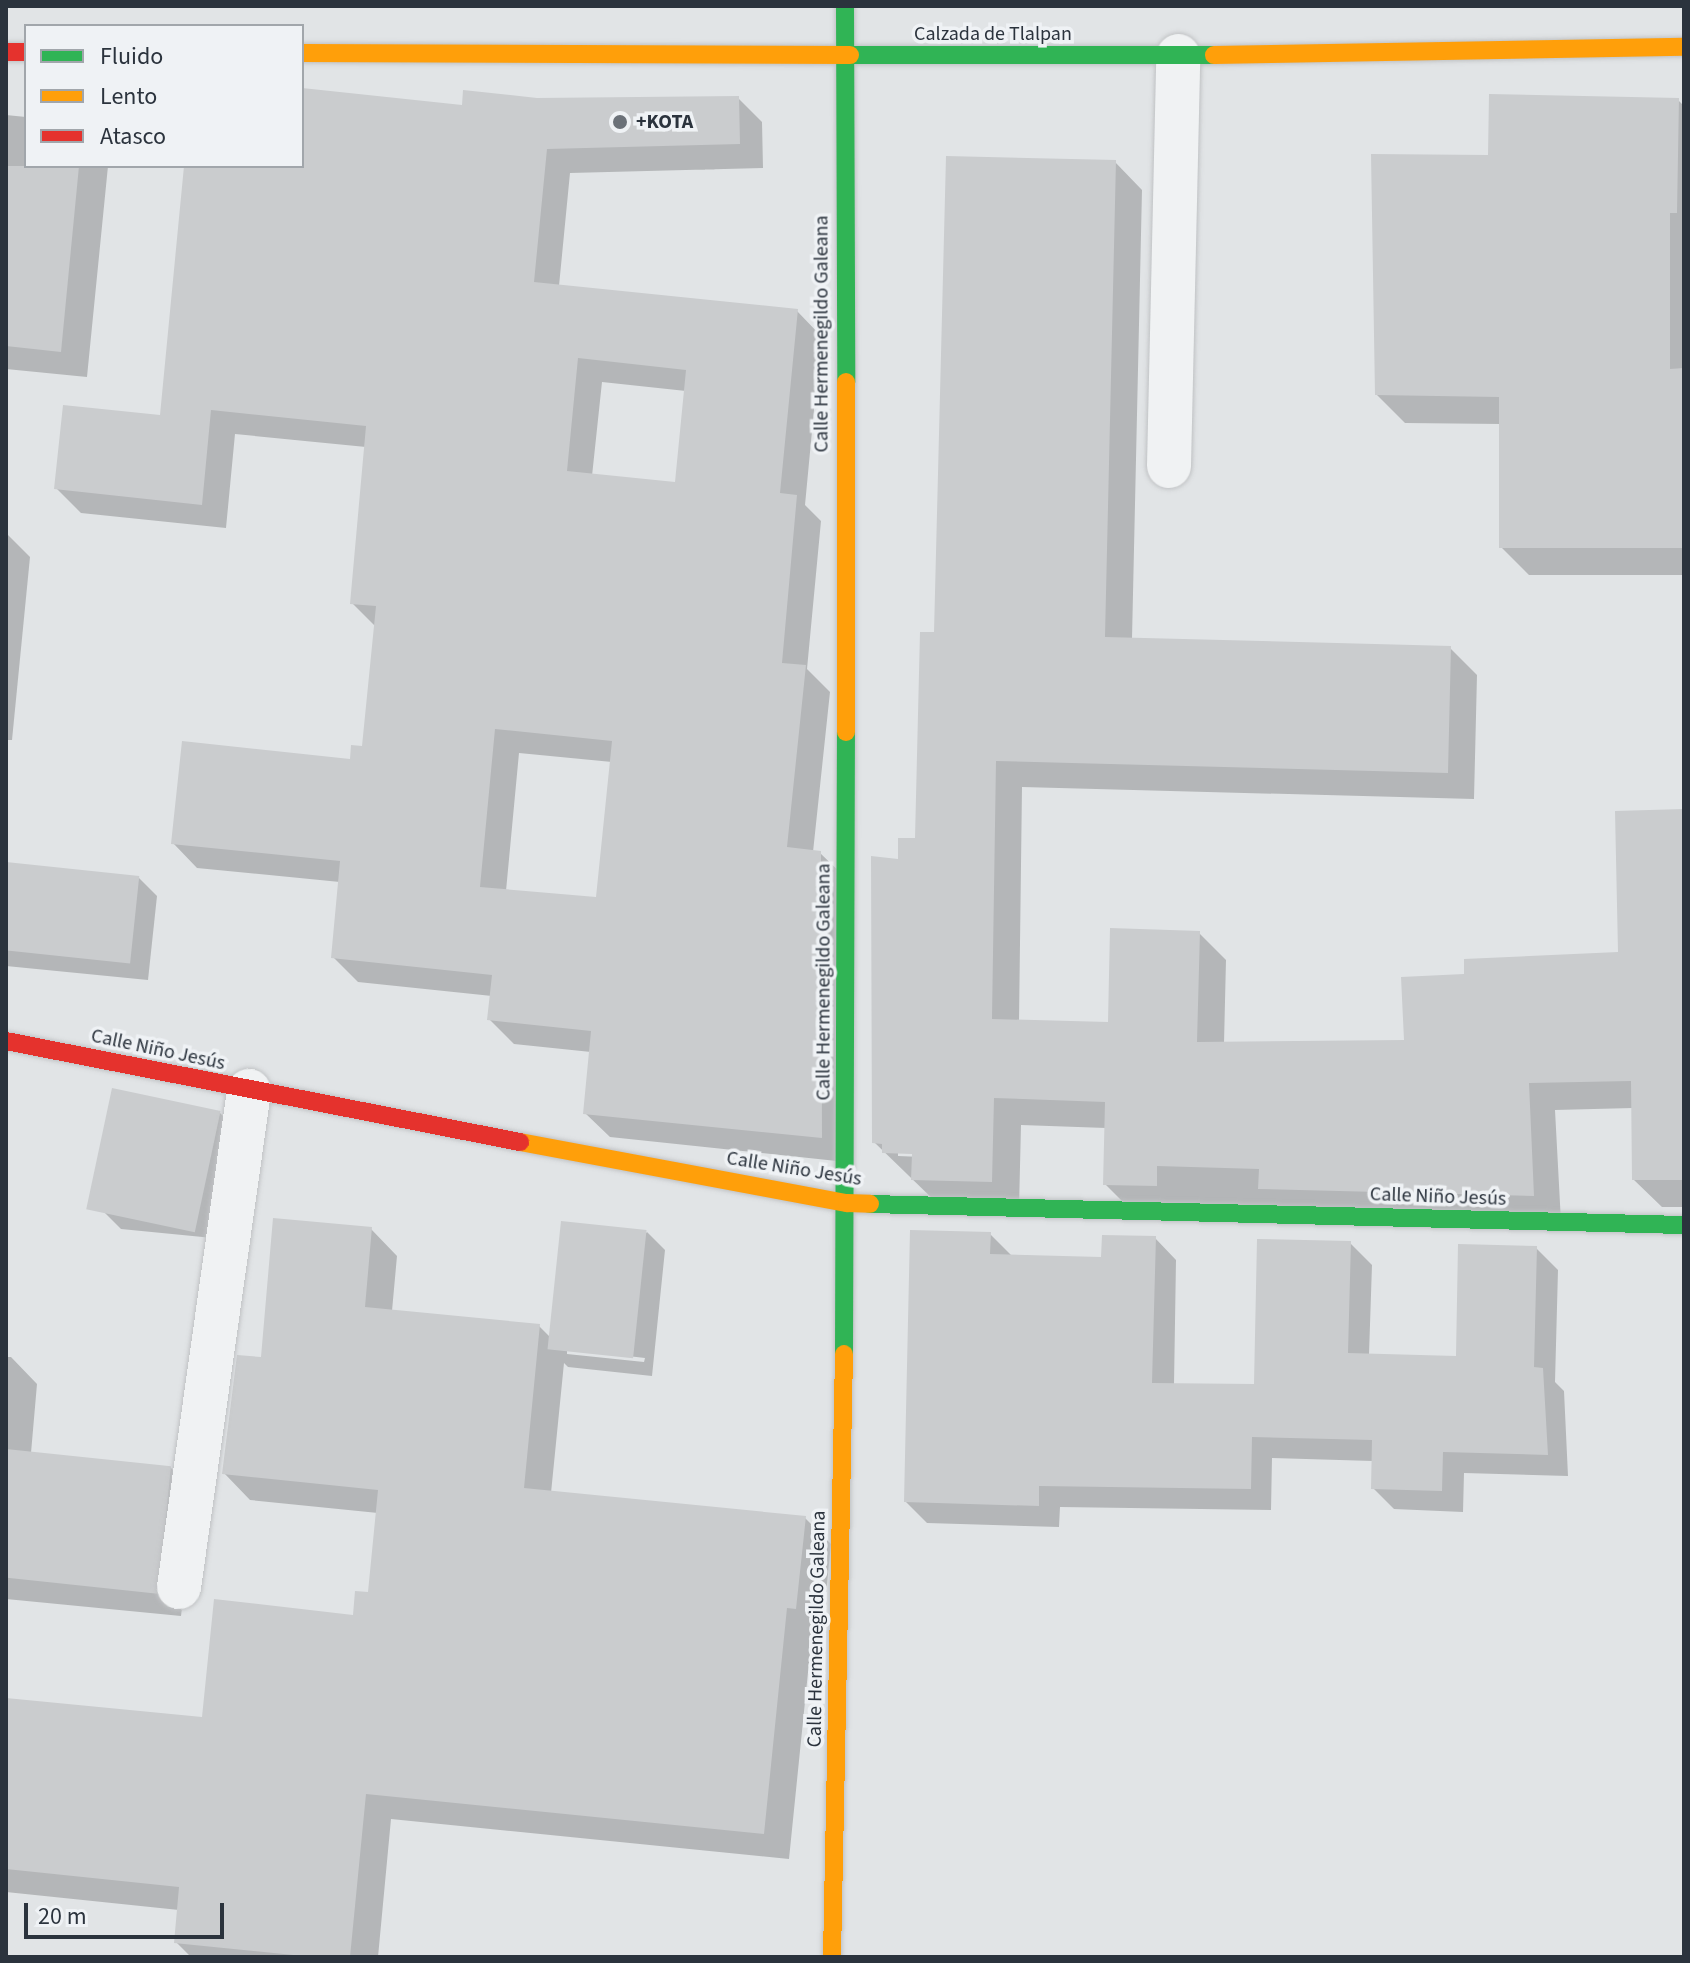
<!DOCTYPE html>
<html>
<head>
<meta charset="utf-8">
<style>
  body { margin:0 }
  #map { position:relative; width:1690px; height:1963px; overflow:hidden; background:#e1e4e6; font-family:"Source Sans 3",sans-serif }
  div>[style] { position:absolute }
  .shadow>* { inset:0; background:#0003 }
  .building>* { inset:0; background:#caccce; transform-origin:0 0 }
  .roads { filter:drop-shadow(0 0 2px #c0c2c4) drop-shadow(0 0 2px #c0c2c4) }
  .street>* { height:44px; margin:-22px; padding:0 22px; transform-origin:22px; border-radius:22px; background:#f0f2f3 }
  .fast>* { height:18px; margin:-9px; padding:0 9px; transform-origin:9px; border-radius:9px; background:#30b455 }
  .slow>* { height:18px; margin:-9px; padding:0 9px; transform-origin:9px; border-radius:9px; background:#ff9f0a }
  .jam>* { height:18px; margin:-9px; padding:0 9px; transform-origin:9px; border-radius:9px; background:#e5322d }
  .dots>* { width:22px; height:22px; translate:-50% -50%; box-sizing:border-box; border:4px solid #eff2f5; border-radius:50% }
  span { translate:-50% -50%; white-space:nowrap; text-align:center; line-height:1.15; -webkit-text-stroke:7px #eff2f5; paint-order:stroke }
  .street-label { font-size:20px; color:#2b333d }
  .poi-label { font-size:20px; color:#2b333d; font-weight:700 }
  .left { translate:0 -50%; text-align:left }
  .frame { position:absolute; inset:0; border:8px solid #2b333d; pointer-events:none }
  .legend { position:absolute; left:24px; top:24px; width:280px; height:144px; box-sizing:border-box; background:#eff2f5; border:2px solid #a1a6ab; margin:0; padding:10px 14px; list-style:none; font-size:24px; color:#2b333d }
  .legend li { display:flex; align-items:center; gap:16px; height:40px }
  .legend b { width:40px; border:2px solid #a1a6ab }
  .scale { position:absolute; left:24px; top:1903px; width:200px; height:36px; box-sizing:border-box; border:4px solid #2b333d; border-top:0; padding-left:10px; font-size:24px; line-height:28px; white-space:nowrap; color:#2b333d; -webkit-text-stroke:6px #eff2f5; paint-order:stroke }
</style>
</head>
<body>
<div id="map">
  <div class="shadow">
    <i style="clip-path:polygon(evenodd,738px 98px,762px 122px,763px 168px,570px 173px,559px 286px,797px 311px,821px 336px,805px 505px,821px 521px,807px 669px,830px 692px,813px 852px,820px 853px,845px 877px,846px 1162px,610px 1137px,585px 1113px,591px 1052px,514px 1044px,489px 1019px,492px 996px,358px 982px,333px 957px,340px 882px,197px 868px,173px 843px,352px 762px,364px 748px,376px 627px,352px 603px,366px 447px,235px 434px,226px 528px,81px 513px,56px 488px,162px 417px,186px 166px,302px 166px,302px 103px,464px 107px,537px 100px,738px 98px,602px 382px,686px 391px,677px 485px,592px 476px,602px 382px,738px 98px,519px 753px,612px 762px,598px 899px,506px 891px,519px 753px)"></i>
    <i style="clip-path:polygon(1678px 100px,1684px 106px,1684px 575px,1529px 575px,1501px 547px,1501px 424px,1405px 423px,1377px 395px,1490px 157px)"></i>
    <i style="clip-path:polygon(6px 115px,26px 117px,26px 166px,108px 166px,87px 377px,6px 369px)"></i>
    <i style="clip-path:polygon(evenodd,1115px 162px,1142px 190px,1132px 639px,1450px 648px,1477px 675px,1474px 799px,1022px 787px,1019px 1022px,1110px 1024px,1199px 933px,1226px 960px,1224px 1044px,1406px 1042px,1467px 976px,1621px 954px,1684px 811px,1684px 1207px,1662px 1207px,1634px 1180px,1633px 1108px,1555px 1110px,1561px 1222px,1132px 1211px,1105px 1184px,1106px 1128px,1021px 1125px,1019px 1208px,940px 1206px,874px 1142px,900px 861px,917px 840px,936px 634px,1115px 162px,898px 1152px,922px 1153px,922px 1157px,898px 1156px,898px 1152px)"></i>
    <i style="clip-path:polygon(6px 533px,30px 557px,12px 740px,6px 740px)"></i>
    <i style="clip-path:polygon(6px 864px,138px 877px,157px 896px,148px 980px,6px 966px)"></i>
    <i style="clip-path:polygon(220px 1113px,238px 1131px,223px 1239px,121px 1229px,102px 1210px)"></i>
    <i style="clip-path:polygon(evenodd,371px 1229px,397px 1256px,392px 1311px,539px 1326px,551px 1338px,647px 1232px,665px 1250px,652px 1376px,568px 1367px,564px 1363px,551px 1493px,805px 1518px,831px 1544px,822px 1634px,812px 1633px,789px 1859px,391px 1819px,378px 1957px,191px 1957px,176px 1942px,179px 1910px,6px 1892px,6px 1700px,203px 1720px,355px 1617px,369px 1594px,378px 1513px,250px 1500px,224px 1473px,262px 1359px,371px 1229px,567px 1349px,645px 1358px,644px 1362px,567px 1354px,567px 1349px)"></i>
    <i style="clip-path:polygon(990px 1234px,1011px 1255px,1103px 1259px,1155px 1238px,1176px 1260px,1174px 1385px,1256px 1386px,1350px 1243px,1372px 1265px,1369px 1355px,1458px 1358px,1536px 1248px,1558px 1270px,1555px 1382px,1564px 1391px,1568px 1476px,1464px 1473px,1463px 1512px,1394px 1509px,1373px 1488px,1373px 1461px,1272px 1458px,1271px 1510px,1060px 1507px,1059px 1527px,927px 1523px,906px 1502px)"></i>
    <i style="clip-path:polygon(6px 1357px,11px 1357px,37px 1384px,31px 1453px,170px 1467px,196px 1493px,181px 1616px,6px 1599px)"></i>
  </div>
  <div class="building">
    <i style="clip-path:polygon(evenodd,302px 88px,462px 105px,463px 90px,537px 98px,739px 96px,740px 144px,547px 149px,534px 282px,798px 309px,780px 493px,797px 495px,782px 663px,806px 665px,787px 847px,821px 851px,822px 1138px,583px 1114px,591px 1031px,487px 1020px,492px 975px,331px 958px,340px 861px,171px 844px,182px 741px,350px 759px,351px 745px,362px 746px,376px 606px,350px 604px,366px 426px,211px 410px,202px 505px,54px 489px,63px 405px,160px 415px,184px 166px,302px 166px,302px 88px,578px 358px,686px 370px,675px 482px,567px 471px,578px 358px,302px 88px,495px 729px,612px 741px,596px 897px,480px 887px,495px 729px)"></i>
    <i style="clip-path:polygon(1489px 94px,1679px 98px,1677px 213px,1670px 213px,1670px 369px,1684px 368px,1684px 548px,1499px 548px,1499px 397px,1375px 395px,1371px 154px,1488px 155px)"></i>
    <i style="clip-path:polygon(946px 156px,1116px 160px,1105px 637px,1451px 646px,1448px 773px,996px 761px,992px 1019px,1108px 1022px,1110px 928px,1200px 931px,1197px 1042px,1404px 1040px,1401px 977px,1464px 974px,1464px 959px,1618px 952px,1615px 811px,1684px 809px,1684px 1180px,1632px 1180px,1631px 1081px,1529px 1083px,1534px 1196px,1258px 1189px,1259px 1169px,1157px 1166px,1157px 1186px,1103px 1185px,1105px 1102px,994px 1098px,992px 1182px,911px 1180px,912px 1154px,882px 1153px,882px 1144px,872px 1143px,871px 856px,898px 859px,898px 838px,915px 838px,920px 632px,934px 632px)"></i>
    <i style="clip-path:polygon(6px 166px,79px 166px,61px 352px,6px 346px)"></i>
    <i style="left:6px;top:862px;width:134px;height:88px;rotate:6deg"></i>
    <i style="left:112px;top:1088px;width:111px;height:124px;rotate:12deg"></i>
    <i style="clip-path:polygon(273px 1218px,372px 1227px,365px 1307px,540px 1324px,524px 1488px,806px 1516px,796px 1609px,787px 1608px,764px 1834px,366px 1794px,350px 1957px,313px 1957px,174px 1943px,179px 1887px,6px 1869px,6px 1698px,202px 1717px,214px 1599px,353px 1615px,355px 1591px,368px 1592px,378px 1490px,222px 1474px,237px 1355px,261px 1357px)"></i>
    <i style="left:561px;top:1221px;width:86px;height:129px;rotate:6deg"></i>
    <i style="clip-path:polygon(910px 1230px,991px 1232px,990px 1254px,1101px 1257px,1102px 1235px,1156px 1236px,1152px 1383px,1254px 1384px,1257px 1239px,1351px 1241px,1348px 1353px,1456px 1356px,1458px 1244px,1537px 1246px,1534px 1367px,1543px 1368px,1548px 1455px,1443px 1452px,1442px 1491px,1371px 1489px,1372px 1440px,1252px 1437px,1251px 1489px,1039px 1486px,1039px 1506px,904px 1502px)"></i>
    <i style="left:6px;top:1449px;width:166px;height:128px;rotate:6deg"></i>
  </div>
  <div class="roads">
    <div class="street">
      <i style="left:1169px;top:466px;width:410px;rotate:-88.7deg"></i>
      <i style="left:179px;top:1587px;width:501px;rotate:-81.97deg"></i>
    </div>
    <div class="fast">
      <i style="left:845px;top:6px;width:376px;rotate:89.8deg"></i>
      <i style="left:850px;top:55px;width:364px"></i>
      <i style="left:870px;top:1204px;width:814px;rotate:1.48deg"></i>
      <i style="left:844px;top:1354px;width:622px;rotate:-89.82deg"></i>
    </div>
    <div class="slow">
      <i style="left:302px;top:53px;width:548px;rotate:0.21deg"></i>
      <i style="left:1214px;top:55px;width:470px;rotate:-1deg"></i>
      <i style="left:846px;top:382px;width:350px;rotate:90deg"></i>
      <i style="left:520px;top:1142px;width:333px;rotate:10.6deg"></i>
      <i style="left:847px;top:1203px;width:23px;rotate:2deg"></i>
      <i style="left:832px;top:1957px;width:603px;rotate:-88.86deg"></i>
    </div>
    <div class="jam">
      <i style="left:6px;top:52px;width:20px"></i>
      <i style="left:6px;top:1041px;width:524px;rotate:11.12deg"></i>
    </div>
  </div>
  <div class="dots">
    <i style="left:620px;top:122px;background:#6b7178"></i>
  </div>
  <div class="street-label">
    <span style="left:993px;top:34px">Calzada de Tlalpan</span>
    <span style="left:822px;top:334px;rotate:-90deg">Calle Hermenegildo Galeana</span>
    <span style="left:824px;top:982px;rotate:-90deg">Calle Hermenegildo Galeana</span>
    <span style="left:158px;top:1050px;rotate:12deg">Calle Niño Jesús</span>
    <span style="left:794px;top:1169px;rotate:9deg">Calle Niño Jesús</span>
    <span style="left:1438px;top:1197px;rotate:2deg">Calle Niño Jesús</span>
    <span style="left:817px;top:1629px;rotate:-89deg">Calle Hermenegildo Galeana</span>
  </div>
  <div class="poi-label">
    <span class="left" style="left:636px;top:122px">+KOTA</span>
  </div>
  <div class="frame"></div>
  <ul class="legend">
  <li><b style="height:10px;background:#30b455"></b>Fluido</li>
  <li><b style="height:10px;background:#ff9f0a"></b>Lento</li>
  <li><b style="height:10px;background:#e5322d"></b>Atasco</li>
  </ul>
  <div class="scale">20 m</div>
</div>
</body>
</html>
